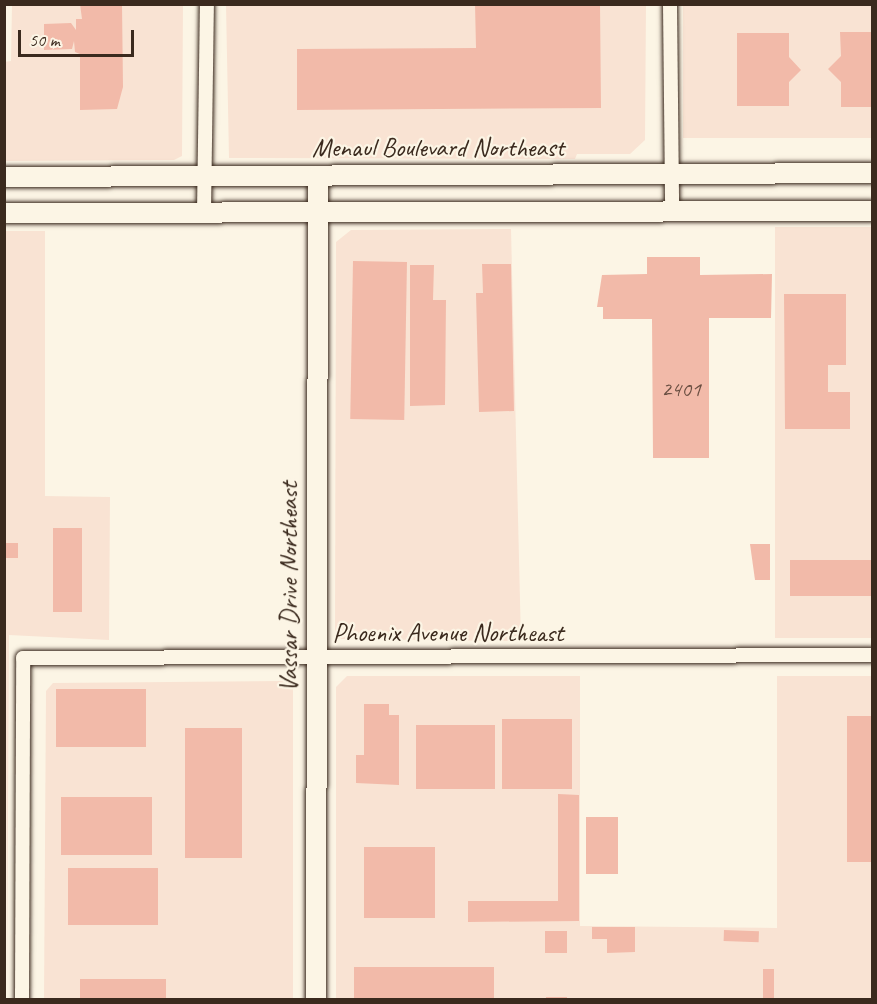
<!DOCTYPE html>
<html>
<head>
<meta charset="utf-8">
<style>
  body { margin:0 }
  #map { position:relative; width:877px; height:1004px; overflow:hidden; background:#fcf5e5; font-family:Caveat,sans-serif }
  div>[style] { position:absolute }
  .built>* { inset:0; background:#f9e3d3; transform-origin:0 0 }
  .building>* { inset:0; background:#f2baa9; transform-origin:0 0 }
  .roads { filter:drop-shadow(0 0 2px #3b2a1e) drop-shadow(0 0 2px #3b2a1e) }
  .street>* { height:14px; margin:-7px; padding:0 7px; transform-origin:7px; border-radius:7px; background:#fcf5e5 }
  .secondary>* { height:20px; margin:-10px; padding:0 10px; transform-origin:10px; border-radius:10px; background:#fcf5e5 }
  span { translate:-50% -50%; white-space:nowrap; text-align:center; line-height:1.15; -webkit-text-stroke:4.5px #fcf5e5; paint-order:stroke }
  .number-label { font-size:22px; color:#694e41 }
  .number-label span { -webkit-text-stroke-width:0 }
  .street-label { font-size:26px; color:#3b2a1e }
  .frame { position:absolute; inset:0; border:6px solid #3b2a1e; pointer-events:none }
  .scale { position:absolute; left:18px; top:30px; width:116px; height:27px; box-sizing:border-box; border:3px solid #3b2a1e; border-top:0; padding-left:8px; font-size:18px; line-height:21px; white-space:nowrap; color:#3b2a1e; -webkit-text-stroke:4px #fcf5e5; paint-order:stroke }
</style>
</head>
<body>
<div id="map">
  <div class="built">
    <i style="clip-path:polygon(12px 5px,183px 5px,182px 156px,174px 160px,5px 161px,4px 62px,11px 61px)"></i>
    <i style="clip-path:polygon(226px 5px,646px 5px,645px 140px,630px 154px,577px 154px,575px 159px,229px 158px)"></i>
    <i style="left:683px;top:5px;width:189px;height:133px"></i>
    <i style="left:872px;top:227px;width:411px;height:97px;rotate:90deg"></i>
    <i style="clip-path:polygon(511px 229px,521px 641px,341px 639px,335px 631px,336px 242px,351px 230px)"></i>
    <i style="clip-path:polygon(4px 231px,45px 231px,45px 496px,110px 497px,109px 640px,9px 635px,7px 1000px)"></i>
    <i style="clip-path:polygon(347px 676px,580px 676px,580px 926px,777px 928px,777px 676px,872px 676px,872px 999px,336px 999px,336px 687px)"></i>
    <i style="clip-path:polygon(53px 683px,282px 681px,293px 686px,293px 999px,44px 1000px,46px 691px)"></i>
  </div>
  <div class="building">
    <i style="clip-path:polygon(80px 4px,122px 4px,123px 87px,117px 109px,80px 110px,80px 54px,75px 52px,74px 41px,72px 49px,44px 50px,44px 24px,71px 23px,76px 30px,76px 19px,82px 19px)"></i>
    <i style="clip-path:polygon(475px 4px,600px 4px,601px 108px,297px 110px,297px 49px,476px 48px)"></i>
    <i style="clip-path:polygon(840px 32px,872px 32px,872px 107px,841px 107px,841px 82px,828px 69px,841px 56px)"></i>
    <i style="clip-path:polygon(737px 33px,789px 33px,789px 57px,801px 70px,789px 82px,789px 106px,737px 106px)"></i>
    <i style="clip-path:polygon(647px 257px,700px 257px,700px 275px,772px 274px,771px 318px,709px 318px,709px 458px,653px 458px,652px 319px,603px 319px,603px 307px,597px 307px,602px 275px,647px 274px)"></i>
    <i style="left:353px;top:261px;width:54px;height:158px;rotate:1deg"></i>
    <i style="clip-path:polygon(482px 264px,511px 264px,514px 411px,479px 412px,476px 293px,483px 293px)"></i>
    <i style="clip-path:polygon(410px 265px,434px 265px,433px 300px,446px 300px,445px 405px,410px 406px)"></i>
    <i style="clip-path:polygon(784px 294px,846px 294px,846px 365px,828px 365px,828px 392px,850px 392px,850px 429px,785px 429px)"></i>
    <i style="left:53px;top:528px;width:29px;height:84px"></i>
    <i style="left:4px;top:543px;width:14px;height:15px"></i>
    <i style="clip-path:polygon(750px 544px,770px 544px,770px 580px,755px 580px)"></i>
    <i style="left:790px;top:560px;width:82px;height:36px"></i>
    <i style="left:56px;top:689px;width:90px;height:58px"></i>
    <i style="clip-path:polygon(364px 704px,389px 704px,389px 715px,399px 715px,399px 785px,356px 783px,356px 755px,364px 755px)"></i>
    <i style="left:872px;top:716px;width:146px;height:25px;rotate:90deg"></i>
    <i style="left:502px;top:719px;width:70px;height:70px"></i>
    <i style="left:416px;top:725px;width:79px;height:64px"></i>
    <i style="left:185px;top:728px;width:57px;height:130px"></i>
    <i style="clip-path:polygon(558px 794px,579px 795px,579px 921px,468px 922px,468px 901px,558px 901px)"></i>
    <i style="left:61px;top:797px;width:91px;height:58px"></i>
    <i style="left:586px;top:817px;width:32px;height:57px"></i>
    <i style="left:364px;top:847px;width:71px;height:71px"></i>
    <i style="left:68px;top:868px;width:90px;height:57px"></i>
    <i style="clip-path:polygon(592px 927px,635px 927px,635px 952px,607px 953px,607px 939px,592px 939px)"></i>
    <i style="left:724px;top:930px;width:35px;height:11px;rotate:2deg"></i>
    <i style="left:545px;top:931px;width:22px;height:22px"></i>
    <i style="left:354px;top:967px;width:140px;height:33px"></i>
    <i style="left:763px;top:969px;width:11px;height:31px"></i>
    <i style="left:80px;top:979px;width:86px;height:21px"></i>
    <i style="left:546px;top:997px;width:21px;height:3px"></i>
  </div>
  <div class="roads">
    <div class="street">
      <i style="left:670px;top:4px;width:208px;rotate:89.4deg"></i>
      <i style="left:204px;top:213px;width:209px;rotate:-89.2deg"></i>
      <i style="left:22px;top:1000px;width:342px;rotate:-89.8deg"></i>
      <i style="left:23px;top:658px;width:849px;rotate:-0.2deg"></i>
    </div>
    <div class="secondary">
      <i style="left:4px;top:177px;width:868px;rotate:-0.26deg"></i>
      <i style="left:4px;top:213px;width:868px;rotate:-0.13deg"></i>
      <i style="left:316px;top:1000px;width:824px;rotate:-89.86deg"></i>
    </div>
  </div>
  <div class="number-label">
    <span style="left:681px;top:390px">2401</span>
  </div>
  <div class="street-label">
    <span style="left:438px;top:148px">Menaul Boulevard Northeast</span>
    <span style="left:289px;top:587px;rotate:-90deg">Vassar Drive Northeast</span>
    <span style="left:448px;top:633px">Phoenix Avenue Northeast</span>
  </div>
  <div class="frame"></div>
  <div class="scale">50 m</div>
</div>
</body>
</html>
